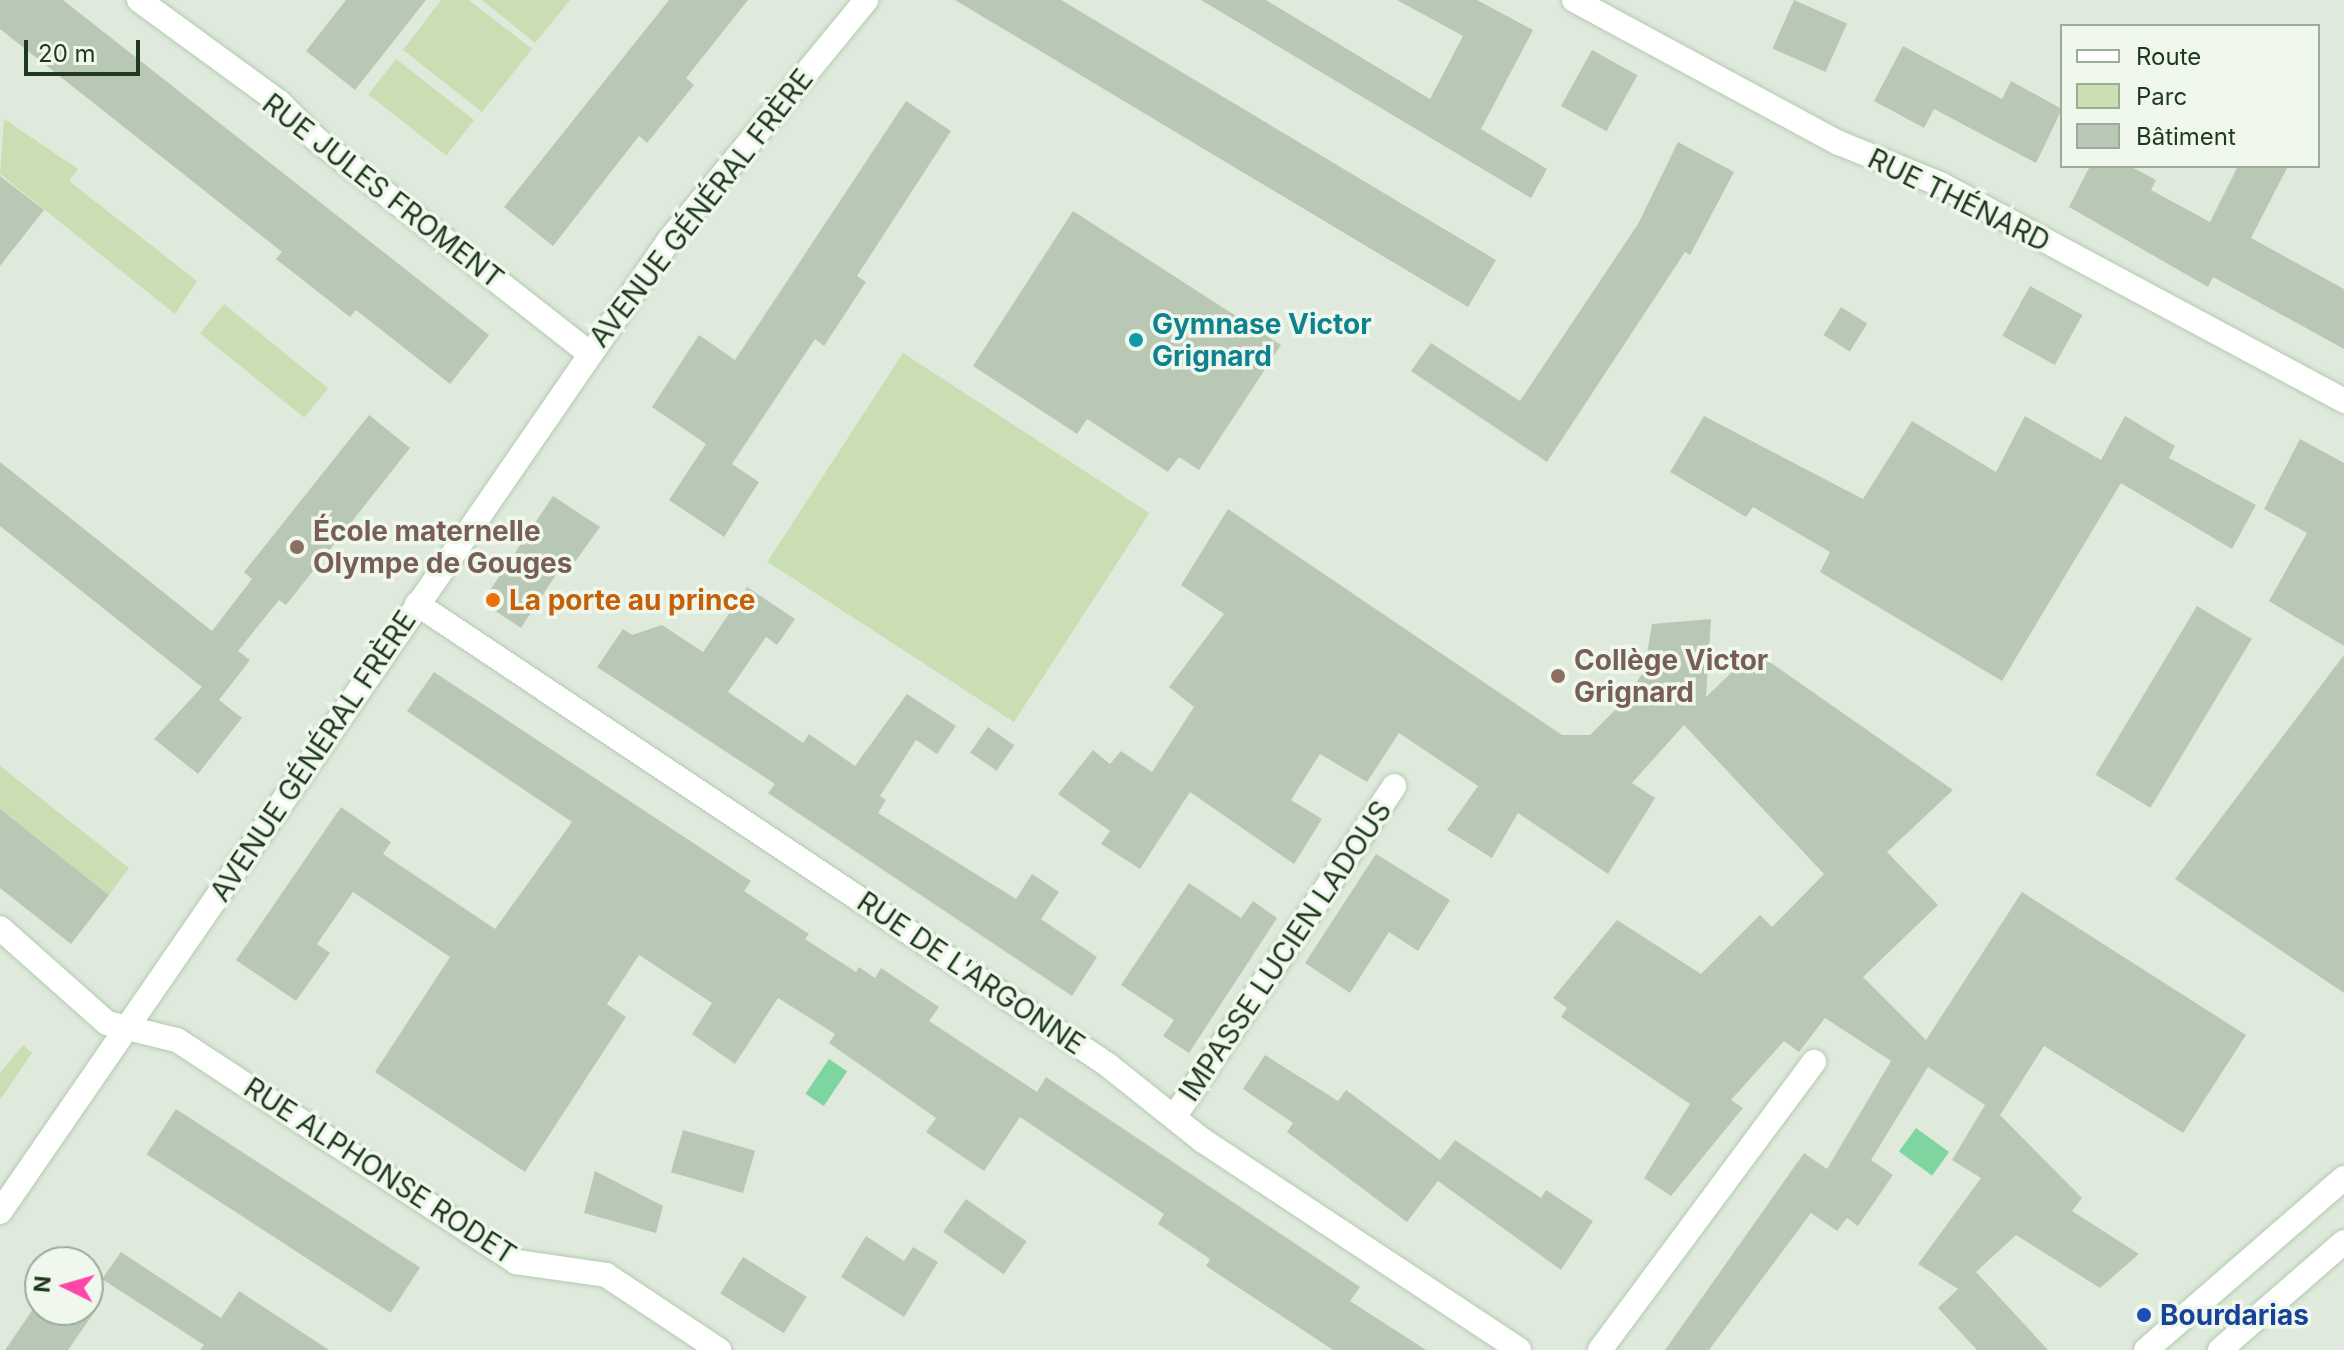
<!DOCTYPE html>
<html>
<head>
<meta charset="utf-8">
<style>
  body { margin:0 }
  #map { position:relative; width:2344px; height:1350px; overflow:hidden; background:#dfeadc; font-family:Inter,sans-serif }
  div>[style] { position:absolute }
  .green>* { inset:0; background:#c9deb3; transform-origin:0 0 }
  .water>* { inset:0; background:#7ed59f; transform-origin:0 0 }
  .building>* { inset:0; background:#b9c8b5; transform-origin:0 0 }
  .roads { filter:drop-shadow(0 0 2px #b3cbaf) drop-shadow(0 0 2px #b3cbaf) }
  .minor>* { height:24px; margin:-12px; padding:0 12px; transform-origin:12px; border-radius:12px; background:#fff }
  .tertiary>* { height:24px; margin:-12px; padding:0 12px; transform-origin:12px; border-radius:12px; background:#fff }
  .secondary>* { height:24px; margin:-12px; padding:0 12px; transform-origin:12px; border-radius:12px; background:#fff }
  .dots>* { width:22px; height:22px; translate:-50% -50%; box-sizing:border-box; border:4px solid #f0f7ed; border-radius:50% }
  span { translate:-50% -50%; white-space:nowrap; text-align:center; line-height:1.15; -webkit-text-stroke:7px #f0f7ed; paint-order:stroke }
  .street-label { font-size:28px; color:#1e3a1d }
  .culture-label { font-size:28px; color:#0d838f; font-weight:700 }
  .left { translate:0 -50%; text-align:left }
  .education-label { font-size:28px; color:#785e54; font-weight:700 }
  .food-label { font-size:28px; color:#c56008; font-weight:700 }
  .transit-label { font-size:28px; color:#164399; font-weight:700 }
  .legend { position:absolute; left:2060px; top:24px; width:260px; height:144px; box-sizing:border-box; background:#f0f7ed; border:2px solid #9cab9a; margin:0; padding:10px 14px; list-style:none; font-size:24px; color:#1e3a1d }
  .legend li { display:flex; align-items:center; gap:16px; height:40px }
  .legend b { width:40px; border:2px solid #9cab9a }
  .north { position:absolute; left:24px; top:1246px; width:80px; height:80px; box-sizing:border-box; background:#f0f7ed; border:2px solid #9cab9a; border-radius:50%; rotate:275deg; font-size:22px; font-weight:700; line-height:32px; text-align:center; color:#1e3a1d }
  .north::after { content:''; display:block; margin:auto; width:28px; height:36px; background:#fe46a8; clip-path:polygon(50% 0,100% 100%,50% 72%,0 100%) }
  .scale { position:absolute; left:24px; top:40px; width:116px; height:36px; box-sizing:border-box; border:4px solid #1e3a1d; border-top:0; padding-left:10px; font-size:24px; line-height:28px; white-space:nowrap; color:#1e3a1d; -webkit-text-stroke:6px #f0f7ed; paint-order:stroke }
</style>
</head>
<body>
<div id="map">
  <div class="green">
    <i style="clip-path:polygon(441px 0,469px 0,532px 49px,482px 112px,403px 50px)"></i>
    <i style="clip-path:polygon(482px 0,570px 0,535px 43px)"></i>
    <i style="left:396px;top:59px;width:99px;height:45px;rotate:38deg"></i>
    <i style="clip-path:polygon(4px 119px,78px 169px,69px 181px,197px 281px,175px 314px,0 174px)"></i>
    <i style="left:224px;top:304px;width:134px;height:38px;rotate:39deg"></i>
    <i style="left:903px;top:353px;width:294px;height:249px;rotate:33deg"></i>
    <i style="clip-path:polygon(0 766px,129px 868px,109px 895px,0 809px)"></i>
    <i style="clip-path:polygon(23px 1045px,32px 1053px,0 1100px,0 1073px)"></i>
  </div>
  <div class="water">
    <i style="left:829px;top:1059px;width:22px;height:42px;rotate:34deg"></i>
    <i style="left:1916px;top:1128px;width:41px;height:29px;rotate:36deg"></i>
  </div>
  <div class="building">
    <i style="clip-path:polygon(0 0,63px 0,489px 335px,450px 384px,356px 310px,350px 317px,276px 259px,282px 252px,0 29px)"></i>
    <i style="clip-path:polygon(346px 0,426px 0,355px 90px,306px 51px)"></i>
    <i style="clip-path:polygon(669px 0,748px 0,686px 78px,694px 85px,647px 143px,639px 136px,553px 246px,504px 207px)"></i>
    <i style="clip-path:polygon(955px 0,1061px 0,1496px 260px,1468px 307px)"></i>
    <i style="clip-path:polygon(1201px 0,1266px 0,1430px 99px,1463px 36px,1397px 0,1477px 0,1533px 30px,1481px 129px,1547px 169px,1531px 198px)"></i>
    <i style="left:1794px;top:0;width:58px;height:53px;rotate:24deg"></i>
    <i style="clip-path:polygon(1903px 46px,2002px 99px,2011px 81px,2062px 109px,2036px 163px,1934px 109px,1924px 128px,1874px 101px)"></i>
    <i style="left:1592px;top:50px;width:52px;height:64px;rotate:29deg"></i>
    <i style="clip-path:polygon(906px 101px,951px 131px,857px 276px,866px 282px,824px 346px,815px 339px,732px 464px,759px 482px,724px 537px,669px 500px,706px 444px,652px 407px,699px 335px,735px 360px)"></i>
    <i style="clip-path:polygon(1678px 142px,1734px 172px,1690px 255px,1685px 252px,1547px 462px,1411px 371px,1431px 343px,1520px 401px,1638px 224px)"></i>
    <i style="clip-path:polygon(2090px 166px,2130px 166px,2156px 180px,2151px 190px,2210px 222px,2238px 166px,2288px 166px,2251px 238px,2344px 289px,2344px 349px,2213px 277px,2208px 287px,2069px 207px)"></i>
    <i style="clip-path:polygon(0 176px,44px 210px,0 266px)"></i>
    <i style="clip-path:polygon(1073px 211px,1281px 345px,1199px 470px,1179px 457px,1168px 472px,1087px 419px,1077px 434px,973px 366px)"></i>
    <i style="left:2030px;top:286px;width:60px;height:57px;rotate:29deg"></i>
    <i style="left:1841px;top:307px;width:31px;height:33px;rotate:32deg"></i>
    <i style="clip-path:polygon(369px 415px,410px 448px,286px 605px,279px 600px,238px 651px,250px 660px,219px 700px,242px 718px,198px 774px,154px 739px,202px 687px,0 526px,0 462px,212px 631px,252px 579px,244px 572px)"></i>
    <i style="clip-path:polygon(1704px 416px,1863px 499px,1912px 421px,1996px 472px,2025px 416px,2101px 460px,2125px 416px,2175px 446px,2169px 458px,2256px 505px,2232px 549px,2121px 483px,2002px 681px,1820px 572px,1830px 552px,1753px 507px,1746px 517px,1670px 472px)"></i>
    <i style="clip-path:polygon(2300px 439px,2344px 463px,2344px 646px,2269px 601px,2307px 533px,2264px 509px)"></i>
    <i style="clip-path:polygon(553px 496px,600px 527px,574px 563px,567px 558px,521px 628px,482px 602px)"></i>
    <i style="clip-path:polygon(1228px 509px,1562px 735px,1590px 735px,1625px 700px,1644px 671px,1652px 624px,1711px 619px,1706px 697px,1754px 651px,1953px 790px,1887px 852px,1938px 905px,1863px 977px,1926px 1040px,2022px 892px,2246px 1035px,2183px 1133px,2044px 1046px,2000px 1115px,2082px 1198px,2072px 1211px,2139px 1254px,2100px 1288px,2016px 1235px,1976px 1272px,2048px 1350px,1977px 1350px,1938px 1308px,1958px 1289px,1918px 1264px,1981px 1178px,1952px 1160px,1985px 1105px,1928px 1067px,1871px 1160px,1893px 1175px,1858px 1226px,1847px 1218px,1837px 1231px,1811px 1213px,1709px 1350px,1665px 1350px,1804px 1153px,1827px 1169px,1891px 1061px,1825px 1018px,1799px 1052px,1784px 1041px,1731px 1100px,1743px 1108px,1671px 1196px,1644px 1178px,1690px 1104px,1561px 1017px,1567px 1008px,1553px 998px,1617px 920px,1701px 974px,1760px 915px,1772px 927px,1824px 874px,1684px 725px,1632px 783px,1655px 798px,1608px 874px,1518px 813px,1492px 858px,1447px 830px,1478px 786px,1399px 733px,1367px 782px,1320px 754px,1291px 800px,1322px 819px,1294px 864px,1190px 792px,1140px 869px,1101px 844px,1110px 831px,1058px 794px,1093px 750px,1110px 764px,1121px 751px,1152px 772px,1194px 707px,1169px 687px,1224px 614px,1181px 585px)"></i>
    <i style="clip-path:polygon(747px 587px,795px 619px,777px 645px,766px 637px,728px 692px,803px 743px,809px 734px,855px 766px,907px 694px,956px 726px,937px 754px,916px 740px,880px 796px,886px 800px,878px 813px,1016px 899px,1032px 874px,1059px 892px,1041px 919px,1097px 957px,1072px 996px,768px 793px,775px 784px,597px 667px,623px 629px,632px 635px,662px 625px,703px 652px)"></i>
    <i style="left:2197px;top:606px;width:64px;height:197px;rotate:31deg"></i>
    <i style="clip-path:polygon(2344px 655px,2344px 993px,2175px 879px)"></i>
    <i style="clip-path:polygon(434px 672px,751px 881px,744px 891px,809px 934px,805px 939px,856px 972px,859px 967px,875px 978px,881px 968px,939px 1007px,929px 1021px,1037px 1092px,1046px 1077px,1360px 1287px,1350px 1301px,1426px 1350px,1333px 1350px,1206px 1266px,1210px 1259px,1158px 1224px,1164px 1214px,1020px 1117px,984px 1171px,926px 1132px,936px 1118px,829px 1043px,835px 1034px,778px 998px,735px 1064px,692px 1034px,712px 1003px,639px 955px,607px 1004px,626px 1017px,525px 1172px,375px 1072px,450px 957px,353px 892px,317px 944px,330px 953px,296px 1001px,236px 960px,341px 807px,391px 842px,383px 854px,495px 929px,572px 822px,407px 711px)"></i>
    <i style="left:988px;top:727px;width:32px;height:31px;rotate:35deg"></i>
    <i style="clip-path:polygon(0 809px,109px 895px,71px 944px,0 888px)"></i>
    <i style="clip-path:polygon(1376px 854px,1450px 900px,1418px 951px,1389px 932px,1350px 993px,1305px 963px)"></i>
    <i style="clip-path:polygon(1189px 883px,1241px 918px,1253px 901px,1277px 918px,1189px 1053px,1163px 1036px,1174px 1020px,1121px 985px)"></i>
    <i style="clip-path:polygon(1265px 1055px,1338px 1101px,1346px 1090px,1440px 1160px,1455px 1140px,1541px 1198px,1546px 1190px,1593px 1221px,1561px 1270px,1438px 1181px,1407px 1222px,1287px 1132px,1293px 1123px,1243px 1089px)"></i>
    <i style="left:176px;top:1109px;width:291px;height:54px;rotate:33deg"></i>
    <i style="left:683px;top:1130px;width:75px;height:44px;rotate:16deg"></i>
    <i style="clip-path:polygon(595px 1171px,663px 1206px,656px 1233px,584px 1213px)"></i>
    <i style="left:966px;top:1199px;width:74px;height:40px;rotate:35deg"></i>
    <i style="clip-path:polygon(866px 1236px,904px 1261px,913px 1247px,938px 1262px,904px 1317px,841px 1277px)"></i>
    <i style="clip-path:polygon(121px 1252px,221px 1318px,239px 1291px,329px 1350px,200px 1350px,204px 1345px,102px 1279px)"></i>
    <i style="left:743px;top:1257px;width:75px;height:43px;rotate:32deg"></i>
    <i style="clip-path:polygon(88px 1296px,100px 1304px,68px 1350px,5px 1350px,40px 1299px,40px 1310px,88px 1310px)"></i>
  </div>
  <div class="roads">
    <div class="minor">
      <i style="left:139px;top:0;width:173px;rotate:36.1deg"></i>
      <i style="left:279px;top:102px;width:52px;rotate:45deg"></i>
      <i style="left:316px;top:139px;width:347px;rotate:38.1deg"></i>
      <i style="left:1574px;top:0;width:301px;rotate:28.4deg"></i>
      <i style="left:1839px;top:143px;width:109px;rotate:22.1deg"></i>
      <i style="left:1940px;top:184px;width:459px;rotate:28.2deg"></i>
      <i style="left:417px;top:604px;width:831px;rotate:33.71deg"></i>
      <i style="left:1108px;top:1065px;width:120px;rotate:38.6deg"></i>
      <i style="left:1202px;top:1140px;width:380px;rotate:33.5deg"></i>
      <i style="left:0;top:928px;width:143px;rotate:41.6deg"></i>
      <i style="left:107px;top:1023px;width:72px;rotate:13.7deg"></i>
      <i style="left:177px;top:1040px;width:405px;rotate:33.2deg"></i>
      <i style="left:516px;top:1262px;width:91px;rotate:8.2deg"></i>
      <i style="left:606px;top:1275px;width:136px;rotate:33.6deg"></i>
      <i style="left:1175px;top:1116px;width:396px;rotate:-56.4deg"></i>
      <i style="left:1600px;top:1350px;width:359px;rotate:-53.4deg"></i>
    </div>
    <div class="tertiary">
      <i style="left:0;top:1212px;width:1181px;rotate:-55.45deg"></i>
      <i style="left:670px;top:239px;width:309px;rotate:-50.6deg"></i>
    </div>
    <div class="secondary">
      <i style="left:2146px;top:1350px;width:262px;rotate:-41deg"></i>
      <i style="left:2220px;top:1350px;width:164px;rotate:-41.1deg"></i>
    </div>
  </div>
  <div class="dots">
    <i style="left:1136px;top:340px;background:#0f9aa8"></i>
    <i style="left:297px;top:547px;background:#8d6e63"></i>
    <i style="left:493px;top:600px;background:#e8710a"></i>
    <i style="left:1558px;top:676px;background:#8d6e63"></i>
    <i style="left:2144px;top:1315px;background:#1a4fb4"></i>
  </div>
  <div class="street-label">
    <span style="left:383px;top:191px;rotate:38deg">RUE JULES FROMENT</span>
    <span style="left:1959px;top:200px;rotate:26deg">RUE THÉNARD</span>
    <span style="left:701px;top:208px;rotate:-52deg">AVENUE GÉNÉRAL FRÈRE</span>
    <span style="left:313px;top:756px;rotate:-56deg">AVENUE GÉNÉRAL FRÈRE</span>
    <span style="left:1285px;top:951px;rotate:-56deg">IMPASSE LUCIEN LADOUS</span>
    <span style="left:971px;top:973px;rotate:34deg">RUE DE L'ARGONNE</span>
    <span style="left:380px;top:1171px;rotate:33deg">RUE ALPHONSE RODET</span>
  </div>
  <div class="culture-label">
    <span class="left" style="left:1152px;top:340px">Gymnase Victor<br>Grignard</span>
  </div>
  <div class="education-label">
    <span class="left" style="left:313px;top:547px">École maternelle<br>Olympe de Gouges</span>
    <span class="left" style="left:1574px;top:676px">Collège Victor<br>Grignard</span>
  </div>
  <div class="food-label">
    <span class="left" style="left:509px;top:600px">La porte au prince</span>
  </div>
  <div class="transit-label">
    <span class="left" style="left:2160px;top:1315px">Bourdarias</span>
  </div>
  <ul class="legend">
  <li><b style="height:10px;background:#fff"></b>Route</li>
  <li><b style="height:22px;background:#c9deb3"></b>Parc</li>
  <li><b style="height:22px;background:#b9c8b5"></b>Bâtiment</li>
  </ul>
  <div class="north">N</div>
  <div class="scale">20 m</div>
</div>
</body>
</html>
